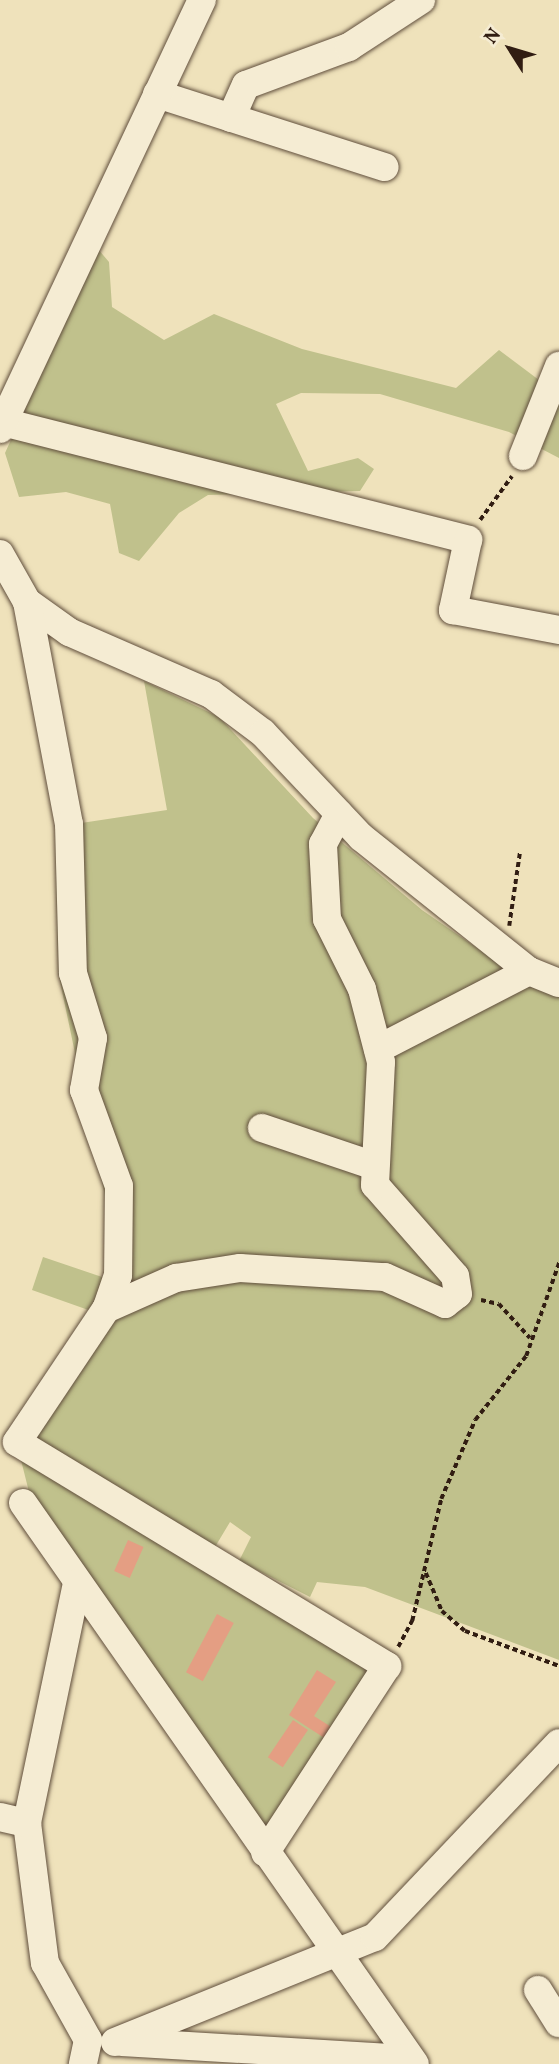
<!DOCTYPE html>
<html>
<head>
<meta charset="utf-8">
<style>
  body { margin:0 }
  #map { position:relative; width:559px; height:2064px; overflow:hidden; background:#efe2bb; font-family:Vollkorn,serif }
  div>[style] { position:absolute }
  .green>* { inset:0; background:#c0c18c }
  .building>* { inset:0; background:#e49e83; transform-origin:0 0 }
  .path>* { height:3.5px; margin-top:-1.75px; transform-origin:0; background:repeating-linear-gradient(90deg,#311d12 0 5px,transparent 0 8.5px) }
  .roads { filter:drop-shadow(0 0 2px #604e3c) drop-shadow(0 0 2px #604e3c) }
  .minor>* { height:28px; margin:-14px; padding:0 14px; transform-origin:14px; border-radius:14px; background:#f5ecd3 }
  span { translate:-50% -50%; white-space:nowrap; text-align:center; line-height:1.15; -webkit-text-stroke:5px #f5ecd3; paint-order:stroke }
  .north { position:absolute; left:475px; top:14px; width:70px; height:70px; -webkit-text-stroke:5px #f5ecd3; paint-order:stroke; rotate:307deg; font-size:19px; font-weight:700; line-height:28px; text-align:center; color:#311d12 }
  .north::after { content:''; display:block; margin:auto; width:24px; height:32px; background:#311d12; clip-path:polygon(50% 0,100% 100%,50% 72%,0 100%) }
</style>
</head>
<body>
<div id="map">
  <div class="green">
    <i style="clip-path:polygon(98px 249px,109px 262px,112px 307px,164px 340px,214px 314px,302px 349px,456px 388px,499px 350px,559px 395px,559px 458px,509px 432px,380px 394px,301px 393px,276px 404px,308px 471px,358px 458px,374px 469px,360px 491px,208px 495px,179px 513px,139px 561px,119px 553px,110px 504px,66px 492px,19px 497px,5px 453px)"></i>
    <i style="clip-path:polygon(144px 681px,219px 717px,313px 818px,422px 910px,538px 990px,559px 997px,559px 1660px,365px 1587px,317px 1582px,310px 1597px,239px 1561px,251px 1537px,230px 1522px,212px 1552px,28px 1441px,94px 1312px,32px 1290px,43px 1257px,105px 1278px,105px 1196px,58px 972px,55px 827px,167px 810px)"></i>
    <i style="clip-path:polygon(19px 1452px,379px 1670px,264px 1841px,31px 1500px)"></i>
  </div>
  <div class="building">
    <i style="left:128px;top:1540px;width:17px;height:34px;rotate:24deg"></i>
    <i style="left:217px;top:1614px;width:19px;height:66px;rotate:28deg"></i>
    <i style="clip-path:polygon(317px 1670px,336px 1682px,314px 1716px,336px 1730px,329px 1741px,289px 1715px)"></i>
    <i style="left:293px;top:1720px;width:18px;height:45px;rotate:34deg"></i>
  </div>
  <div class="path">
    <i style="left:480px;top:520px;width:54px;rotate:-54deg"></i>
    <i style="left:509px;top:926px;width:76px;rotate:-81.7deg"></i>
    <i style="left:481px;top:1300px;width:18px;rotate:13deg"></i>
    <i style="left:499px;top:1304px;width:46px;rotate:47.6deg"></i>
    <i style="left:426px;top:1573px;width:41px;rotate:67.2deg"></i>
    <i style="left:442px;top:1611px;width:30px;rotate:41deg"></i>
    <i style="left:465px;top:1631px;width:100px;rotate:20.4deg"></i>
    <i style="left:398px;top:1647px;width:30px;rotate:-62deg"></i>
    <i style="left:412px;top:1621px;width:125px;rotate:-76.6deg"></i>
    <i style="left:441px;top:1499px;width:86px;rotate:-66.7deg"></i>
    <i style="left:475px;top:1420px;width:82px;rotate:-51.4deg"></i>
    <i style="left:526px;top:1356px;width:99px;rotate:-70.5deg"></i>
  </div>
  <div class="roads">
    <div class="minor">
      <i style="left:157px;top:94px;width:239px;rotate:17.8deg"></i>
      <i style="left:231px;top:118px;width:36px;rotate:-66deg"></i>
      <i style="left:246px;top:85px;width:110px;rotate:-20.3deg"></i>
      <i style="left:349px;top:47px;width:86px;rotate:-33.1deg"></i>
      <i style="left:3px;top:422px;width:480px;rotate:14.2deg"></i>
      <i style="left:468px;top:540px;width:72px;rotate:102.1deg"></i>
      <i style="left:453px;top:610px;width:108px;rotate:10.7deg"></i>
      <i style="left:0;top:429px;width:474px;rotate:-64.8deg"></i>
      <i style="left:523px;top:456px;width:97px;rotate:-68.2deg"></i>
      <i style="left:0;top:554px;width:55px;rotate:60.6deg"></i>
      <i style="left:27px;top:602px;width:52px;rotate:35.5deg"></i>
      <i style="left:69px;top:632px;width:155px;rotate:23.6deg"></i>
      <i style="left:211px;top:694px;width:65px;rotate:36.9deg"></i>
      <i style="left:263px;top:733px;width:143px;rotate:46.7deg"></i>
      <i style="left:361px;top:837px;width:215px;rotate:38.6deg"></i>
      <i style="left:529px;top:971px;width:32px;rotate:22deg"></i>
      <i style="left:27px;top:602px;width:226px;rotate:79.3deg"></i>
      <i style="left:69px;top:824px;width:149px;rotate:88.5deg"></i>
      <i style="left:73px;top:973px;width:68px;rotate:72.9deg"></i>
      <i style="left:93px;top:1038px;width:53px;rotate:99.8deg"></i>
      <i style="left:84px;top:1090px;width:102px;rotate:70deg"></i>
      <i style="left:119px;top:1186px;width:89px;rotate:90.6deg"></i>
      <i style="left:118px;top:1275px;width:36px;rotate:109deg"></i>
      <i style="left:106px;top:1309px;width:160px;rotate:123.8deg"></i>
      <i style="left:17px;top:1442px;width:433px;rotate:31.2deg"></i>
      <i style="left:387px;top:1666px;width:223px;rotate:123.1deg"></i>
      <i style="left:378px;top:1049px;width:170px;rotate:-27.3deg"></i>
      <i style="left:262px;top:1128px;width:119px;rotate:18.6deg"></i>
      <i style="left:106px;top:1309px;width:77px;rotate:-23.9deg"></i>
      <i style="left:176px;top:1278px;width:65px;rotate:-8.9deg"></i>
      <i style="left:240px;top:1268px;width:145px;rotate:3.6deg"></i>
      <i style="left:385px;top:1277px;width:66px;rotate:24.2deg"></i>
      <i style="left:445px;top:1304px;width:16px;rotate:-38deg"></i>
      <i style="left:458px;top:1294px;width:18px;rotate:-99deg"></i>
      <i style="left:455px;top:1276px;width:121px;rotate:-131.3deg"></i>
      <i style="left:375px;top:1185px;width:123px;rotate:-87.2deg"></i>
      <i style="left:381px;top:1062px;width:75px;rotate:-104.6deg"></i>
      <i style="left:362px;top:989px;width:78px;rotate:-116.6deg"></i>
      <i style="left:327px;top:919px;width:75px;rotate:-93.1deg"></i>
      <i style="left:323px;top:844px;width:34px;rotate:-62deg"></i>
      <i style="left:23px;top:1503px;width:684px;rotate:55.06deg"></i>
      <i style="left:77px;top:1583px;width:245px;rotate:101.8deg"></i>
      <i style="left:27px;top:1823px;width:141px;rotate:82.7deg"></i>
      <i style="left:45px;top:1963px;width:88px;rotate:60.8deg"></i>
      <i style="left:88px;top:2040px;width:25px;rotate:102deg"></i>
      <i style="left:0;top:1817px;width:28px;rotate:13deg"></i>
      <i style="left:538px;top:1990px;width:39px;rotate:58deg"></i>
      <i style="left:115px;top:2042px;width:280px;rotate:-22deg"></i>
      <i style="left:375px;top:1937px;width:267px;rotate:-46.5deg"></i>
      <i style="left:122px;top:2042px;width:289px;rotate:3.4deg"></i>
    </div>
  </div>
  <div class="north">N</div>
</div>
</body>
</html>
